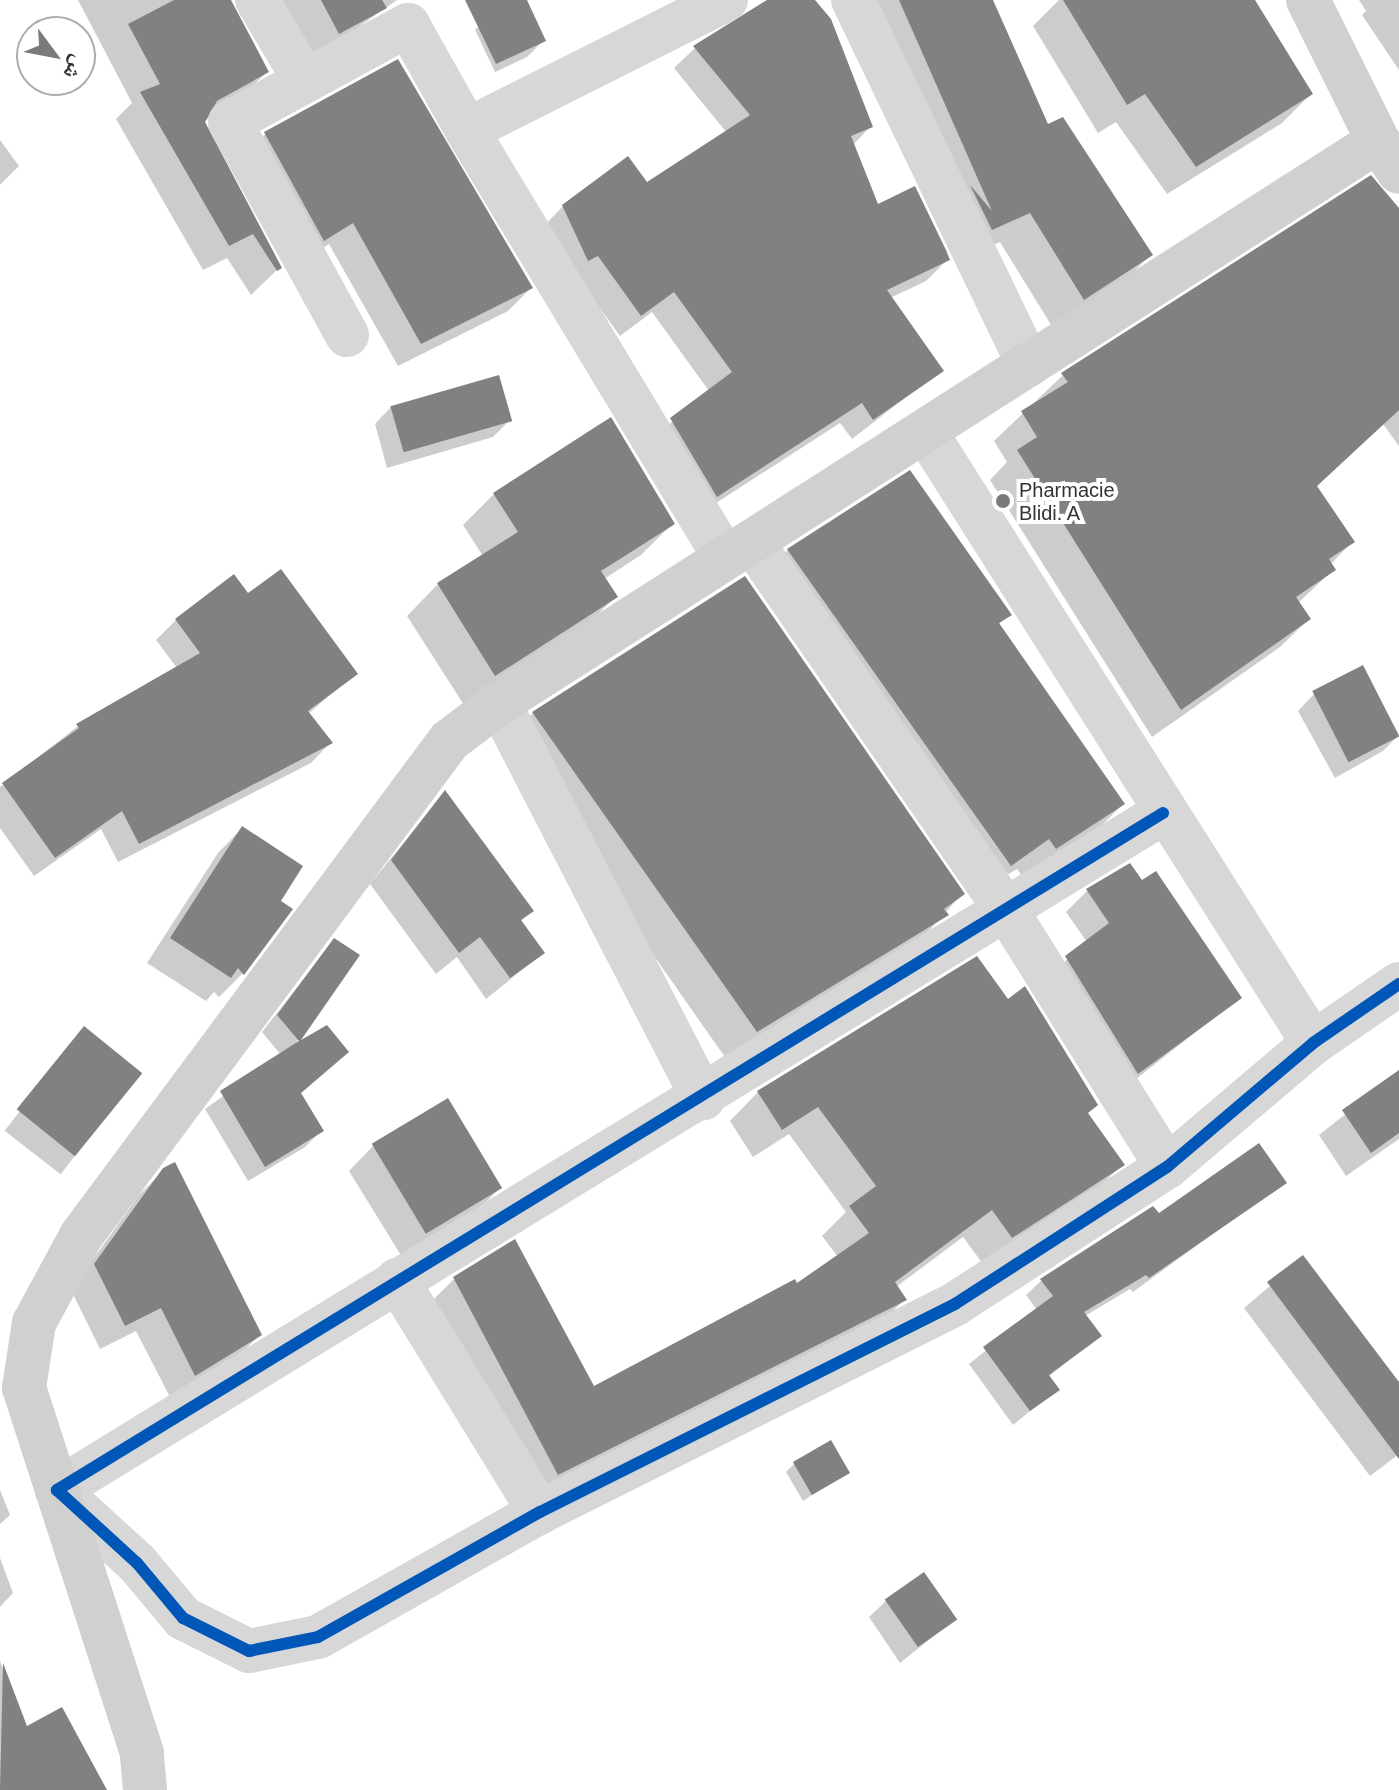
<!DOCTYPE html>
<html>
<head>
<meta charset="utf-8">
<style>
  body { margin:0 }
  #map { position:relative; width:1399px; height:1790px; overflow:hidden; background:#fff; font-family:Helvetica,"Noto Naskh Arabic",sans-serif }
  div>[style] { position:absolute }
  .shadow>* { inset:0; background:#0003; transform-origin:0 0 }
  .building>* { inset:0; background:#818181; transform-origin:0 0 }
  .street>* { height:44px; margin:-22px; padding:0 22px; transform-origin:22px; border-radius:22px; background:#d7d7d7 }
  .secondary>* { height:44px; margin:-22px; padding:0 22px; transform-origin:22px; border-radius:22px; background:#d0d0d0 }
  .cycleway>* { height:12px; margin:-6px; padding:0 6px; transform-origin:6px; border-radius:6px; background:#0057b8 }
  .dots>* { width:22px; height:22px; translate:-50% -50%; box-sizing:border-box; border:4px solid #fff; border-radius:50% }
  span { translate:-50% -50%; white-space:nowrap; text-align:center; line-height:1.15; -webkit-text-stroke:8px #fff; paint-order:stroke }
  .poi-label { font-size:20px; color:#333 }
  .left { translate:0 -50%; text-align:left }
  .north { position:absolute; left:16px; top:16px; width:80px; height:80px; box-sizing:border-box; background:#fff; border:2px solid #adadad; border-radius:50%; rotate:122deg; font-size:22px; font-weight:700; line-height:32px; text-align:center; color:#333 }
  .north::after { content:''; display:block; margin:auto; width:28px; height:36px; background:#7a7a7a; clip-path:polygon(50% 0,100% 100%,50% 72%,0 100%) }
</style>
</head>
<body>
<div id="map">
  <div class="shadow">
    <i style="clip-path:polygon(78px 0,229px 0,267px 72px,241px 97px,203px 122px,279px 268px,251px 295px,227px 258px,203px 270px,116px 119px,132px 103px)"></i>
    <i style="clip-path:polygon(282px 0,397px 0,314px 58px)"></i>
    <i style="clip-path:polygon(524px 0,543px 41px,527px 57px,495px 72px,475px 30px,492px 13px)"></i>
    <i style="clip-path:polygon(770px 0,812px 0,871px 126px,853px 145px,877px 207px,947px 260px,926px 281px,890px 298px,941px 370px,852px 439px,840px 423px,696px 516px,650px 440px,709px 391px,652px 312px,620px 336px,542px 228px,563px 206px,646px 185px,727px 133px,674px 68px,695px 48px)"></i>
    <i style="clip-path:polygon(856px 0,991px 0,1047px 126px,1150px 255px,1121px 285px,1053px 328px,1000px 242px,962px 259px)"></i>
    <i style="clip-path:polygon(1059px 0,1253px 0,1311px 94px,1282px 123px,1167px 194px,1116px 122px,1098px 133px,1033px 26px)"></i>
    <i style="clip-path:polygon(1359px 0,1399px 0,1399px 70px,1362px 15px,1366px 11px)"></i>
    <i style="clip-path:polygon(265px 134px,531px 288px,508px 311px,398px 366px,329px 244px,300px 263px,242px 157px)"></i>
    <i style="clip-path:polygon(0 140px,19px 166px,0 185px)"></i>
    <i style="clip-path:polygon(1399px 217px,1399px 446px,1383px 424px,1316px 487px,1353px 541px,1330px 565px,1333px 570px,1298px 603px,1309px 619px,1280px 647px,1152px 737px,990px 480px,1007px 462px,994px 441px,1063px 375px)"></i>
    <i style="clip-path:polygon(391px 407px,510px 420px,493px 437px,387px 468px,375px 424px)"></i>
    <i style="clip-path:polygon(494px 494px,673px 523px,641px 555px,604px 579px,615px 597px,584px 628px,464px 705px,407px 616px,438px 584px,483px 556px,463px 525px)"></i>
    <i style="clip-path:polygon(788px 550px,1009px 614px,998px 625px,1123px 804px,1092px 835px,1024px 879px,1017px 869px,974px 895px,757px 581px)"></i>
    <i style="clip-path:polygon(744px 578px,962px 894px,917px 944px,727px 1060px,504px 742px,533px 713px)"></i>
    <i style="clip-path:polygon(176px 620px,356px 673px,308px 714px,330px 743px,311px 763px,118px 862px,101px 829px,34px 876px,0 828px,0 787px,78px 726px,177px 668px,156px 640px)"></i>
    <i style="clip-path:polygon(1362px 668px,1399px 735px,1383px 751px,1335px 778px,1298px 711px,1314px 694px)"></i>
    <i style="clip-path:polygon(444px 793px,531px 911px,520px 922px,543px 953px,486px 999px,457px 957px,436px 974px,370px 884px)"></i>
    <i style="clip-path:polygon(242px 828px,278px 902px,290px 910px,243px 973px,219px 997px,214px 992px,206px 1001px,147px 963px,218px 853px)"></i>
    <i style="clip-path:polygon(1087px 891px,1239px 998px,1117px 1094px,1045px 979px,1087px 942px,1066px 912px)"></i>
    <i style="clip-path:polygon(334px 940px,357px 956px,294px 1046px,346px 1052px,300px 1094px,321px 1131px,305px 1147px,248px 1181px,205px 1109px,281px 1055px,262px 1032px)"></i>
    <i style="left:84px;top:1029px;width:71px;height:129px;rotate:38deg"></i>
    <i style="clip-path:polygon(1399px 1072px,1399px 1139px,1346px 1176px,1319px 1135px)"></i>
    <i style="clip-path:polygon(758px 1092px,1086px 1114px,1122px 1164px,1094px 1193px,983px 1264px,963px 1237px,896px 1287px,904px 1300px,876px 1328px,529px 1502px,426px 1307px,454px 1279px,593px 1389px,796px 1286px,838px 1257px,822px 1236px,846px 1212px,789px 1134px,753px 1157px,730px 1121px)"></i>
    <i style="clip-path:polygon(373px 1146px,501px 1187px,476px 1212px,402px 1257px,349px 1171px)"></i>
    <i style="clip-path:polygon(164px 1170px,260px 1335px,235px 1359px,171px 1399px,136px 1331px,100px 1349px,71px 1290px,139px 1195px)"></i>
    <i style="clip-path:polygon(1284px 1182px,1133px 1292px,1130px 1289px,1085px 1316px,1099px 1336px,1048px 1377px,1057px 1389px,1013px 1425px,969px 1364px,1037px 1310px,1026px 1295px,1042px 1280px,1158px 1216px)"></i>
    <i style="clip-path:polygon(1303px 1258px,1399px 1385px,1399px 1454px,1370px 1476px,1244px 1308px)"></i>
    <i style="clip-path:polygon(794px 1464px,847px 1472px,803px 1501px,786px 1472px)"></i>
    <i style="clip-path:polygon(0 1490px,10px 1515px,0 1524px)"></i>
    <i style="clip-path:polygon(0 1558px,13px 1593px,0 1607px)"></i>
    <i style="clip-path:polygon(886px 1601px,954px 1620px,900px 1663px,869px 1617px)"></i>
    <i style="clip-path:polygon(0 1661px,26px 1729px,99px 1790px,0 1790px)"></i>
  </div>
  <div class="building">
    <i style="clip-path:polygon(174px 0,231px 0,269px 72px,217px 101px,205px 122px,282px 268px,277px 271px,253px 234px,229px 246px,140px 92px,160px 84px,128px 24px)"></i>
    <i style="clip-path:polygon(321px 0,382px 0,387px 8px,339px 34px)"></i>
    <i style="clip-path:polygon(465px 0,527px 0,546px 41px,496px 64px)"></i>
    <i style="clip-path:polygon(767px 0,815px 0,831px 19px,873px 127px,851px 136px,878px 204px,915px 186px,946px 250px,950px 260px,887px 290px,944px 371px,873px 420px,862px 403px,717px 497px,670px 418px,732px 372px,674px 292px,641px 316px,598px 256px,588px 261px,562px 205px,628px 156px,647px 182px,750px 115px,693px 46px)"></i>
    <i style="clip-path:polygon(899px 0,993px 0,1048px 124px,1063px 117px,1153px 255px,1084px 300px,1030px 213px,992px 230px,970px 185px,992px 211px)"></i>
    <i style="clip-path:polygon(1063px 0,1255px 0,1313px 94px,1196px 167px,1145px 94px,1127px 105px)"></i>
    <i style="clip-path:polygon(398px 59px,533px 288px,421px 344px,353px 223px,324px 241px,264px 132px)"></i>
    <i style="clip-path:polygon(1371px 175px,1399px 208px,1399px 410px,1317px 486px,1355px 542px,1329px 559px,1336px 570px,1296px 597px,1311px 619px,1181px 710px,1017px 450px,1037px 437px,1021px 411px,1068px 382px,1061px 373px)"></i>
    <i style="left:499px;top:375px;width:48px;height:113px;rotate:74deg"></i>
    <i style="clip-path:polygon(611px 417px,675px 524px,601px 571px,618px 597px,495px 676px,437px 583px,518px 532px,493px 493px)"></i>
    <i style="clip-path:polygon(910px 470px,1012px 615px,999px 623px,1125px 804px,1056px 849px,1049px 839px,1011px 866px,787px 549px)"></i>
    <i style="clip-path:polygon(281px 569px,358px 674px,308px 711px,333px 743px,139px 844px,122px 811px,55px 858px,2px 783px,79px 728px,76px 724px,200px 653px,175px 619px,234px 574px,248px 593px)"></i>
    <i style="clip-path:polygon(745px 576px,965px 894px,944px 909px,949px 915px,757px 1032px,532px 712px)"></i>
    <i style="left:1363px;top:665px;width:80px;height:57px;rotate:63deg"></i>
    <i style="clip-path:polygon(445px 790px,534px 911px,521px 920px,545px 953px,510px 978px,480px 937px,459px 953px,391px 860px)"></i>
    <i style="clip-path:polygon(242px 826px,303px 866px,281px 901px,293px 909px,244px 975px,238px 968px,231px 978px,170px 938px)"></i>
    <i style="clip-path:polygon(1130px 863px,1142px 880px,1156px 871px,1242px 998px,1138px 1074px,1065px 956px,1109px 923px,1086px 889px)"></i>
    <i style="clip-path:polygon(334px 938px,360px 955px,301px 1040px,327px 1025px,349px 1052px,301px 1093px,324px 1131px,265px 1167px,220px 1091px,299px 1041px,277px 1015px)"></i>
    <i style="clip-path:polygon(977px 956px,1008px 999px,1025px 986px,1098px 1105px,1088px 1113px,1125px 1165px,1012px 1238px,992px 1210px,895px 1282px,907px 1300px,558px 1475px,453px 1277px,515px 1239px,594px 1386px,795px 1279px,797px 1283px,869px 1233px,849px 1206px,876px 1186px,818px 1107px,782px 1130px,757px 1091px)"></i>
    <i style="left:84px;top:1026px;width:75px;height:107px;rotate:39deg"></i>
    <i style="clip-path:polygon(1399px 1070px,1399px 1133px,1371px 1153px,1342px 1110px)"></i>
    <i style="left:448px;top:1098px;width:105px;height:89px;rotate:59deg"></i>
    <i style="clip-path:polygon(1259px 1143px,1287px 1183px,1149px 1278px,1146px 1275px,1084px 1312px,1102px 1336px,1049px 1375px,1060px 1390px,1030px 1411px,983px 1347px,1053px 1296px,1040px 1279px,1153px 1206px,1159px 1213px)"></i>
    <i style="clip-path:polygon(175px 1162px,262px 1335px,195px 1376px,161px 1308px,125px 1326px,94px 1264px,163px 1168px)"></i>
    <i style="clip-path:polygon(1303px 1255px,1399px 1382px,1399px 1459px,1267px 1282px)"></i>
    <i style="left:831px;top:1440px;width:38px;height:44px;rotate:60deg"></i>
    <i style="left:924px;top:1572px;width:58px;height:48px;rotate:55deg"></i>
    <i style="clip-path:polygon(3px 1663px,27px 1726px,62px 1707px,107px 1790px,0 1790px)"></i>
  </div>
  <div class="street">
    <i style="left:257px;top:0;width:94px;rotate:59.3deg"></i>
    <i style="left:853px;top:0;width:405px;rotate:64.3deg"></i>
    <i style="left:347px;top:335px;width:243px;rotate:-118.8deg"></i>
    <i style="left:230px;top:122px;width:203px;rotate:-28.6deg"></i>
    <i style="left:408px;top:25px;width:120px;rotate:60.7deg"></i>
    <i style="left:925px;top:431px;width:725px;rotate:57.63deg"></i>
    <i style="left:752px;top:542px;width:449px;rotate:55.4deg"></i>
    <i style="left:1007px;top:911px;width:302px;rotate:58deg"></i>
    <i style="left:725px;top:558px;width:500px;rotate:-121.1deg"></i>
    <i style="left:467px;top:130px;width:290px;rotate:-26.7deg"></i>
    <i style="left:499px;top:703px;width:445px;rotate:62.7deg"></i>
    <i style="left:1163px;top:813px;width:1297px;rotate:148.53deg"></i>
    <i style="left:57px;top:1490px;width:108px;rotate:42.4deg"></i>
    <i style="left:137px;top:1563px;width:72px;rotate:50.1deg"></i>
    <i style="left:183px;top:1618px;width:74px;rotate:26.6deg"></i>
    <i style="left:249px;top:1651px;width:70px;rotate:-11.5deg"></i>
    <i style="left:318px;top:1637px;width:255px;rotate:-29.4deg"></i>
    <i style="left:540px;top:1512px;width:464px;rotate:-26.6deg"></i>
    <i style="left:955px;top:1304px;width:252px;rotate:-32.9deg"></i>
    <i style="left:1167px;top:1167px;width:192px;rotate:-40.3deg"></i>
    <i style="left:1313px;top:1043px;width:104px;rotate:-34.5deg"></i>
    <i style="left:397px;top:1280px;width:273px;rotate:58.4deg"></i>
  </div>
  <div class="secondary">
    <i style="left:1308px;top:0;width:157px;rotate:63.6deg"></i>
    <i style="left:145px;top:1790px;width:37px;rotate:-95deg"></i>
    <i style="left:142px;top:1753px;width:384px;rotate:-107.9deg"></i>
    <i style="left:24px;top:1388px;width:66px;rotate:-81.3deg"></i>
    <i style="left:34px;top:1323px;width:99px;rotate:-61.6deg"></i>
    <i style="left:81px;top:1236px;width:617px;rotate:-53.37deg"></i>
    <i style="left:449px;top:741px;width:63px;rotate:-37.2deg"></i>
    <i style="left:499px;top:703px;width:1043px;rotate:-32.59deg"></i>
    <i style="left:1378px;top:141px;width:37px;rotate:56deg"></i>
  </div>
  <div class="cycleway">
    <i style="left:1163px;top:813px;width:1297px;rotate:148.53deg"></i>
    <i style="left:57px;top:1490px;width:108px;rotate:42.4deg"></i>
    <i style="left:137px;top:1563px;width:72px;rotate:50.1deg"></i>
    <i style="left:183px;top:1618px;width:74px;rotate:26.6deg"></i>
    <i style="left:249px;top:1651px;width:70px;rotate:-11.5deg"></i>
    <i style="left:318px;top:1637px;width:255px;rotate:-29.4deg"></i>
    <i style="left:540px;top:1512px;width:464px;rotate:-26.6deg"></i>
    <i style="left:955px;top:1304px;width:252px;rotate:-32.9deg"></i>
    <i style="left:1167px;top:1167px;width:192px;rotate:-40.3deg"></i>
    <i style="left:1313px;top:1043px;width:104px;rotate:-34.5deg"></i>
  </div>
  <div class="dots">
    <i style="left:1003px;top:501px;background:#7a7a7a"></i>
  </div>
  <div class="poi-label">
    <span class="left" style="left:1019px;top:502px">Pharmacie<br>Blidi. A</span>
  </div>
  <div class="north">ش</div>
</div>
</body>
</html>
